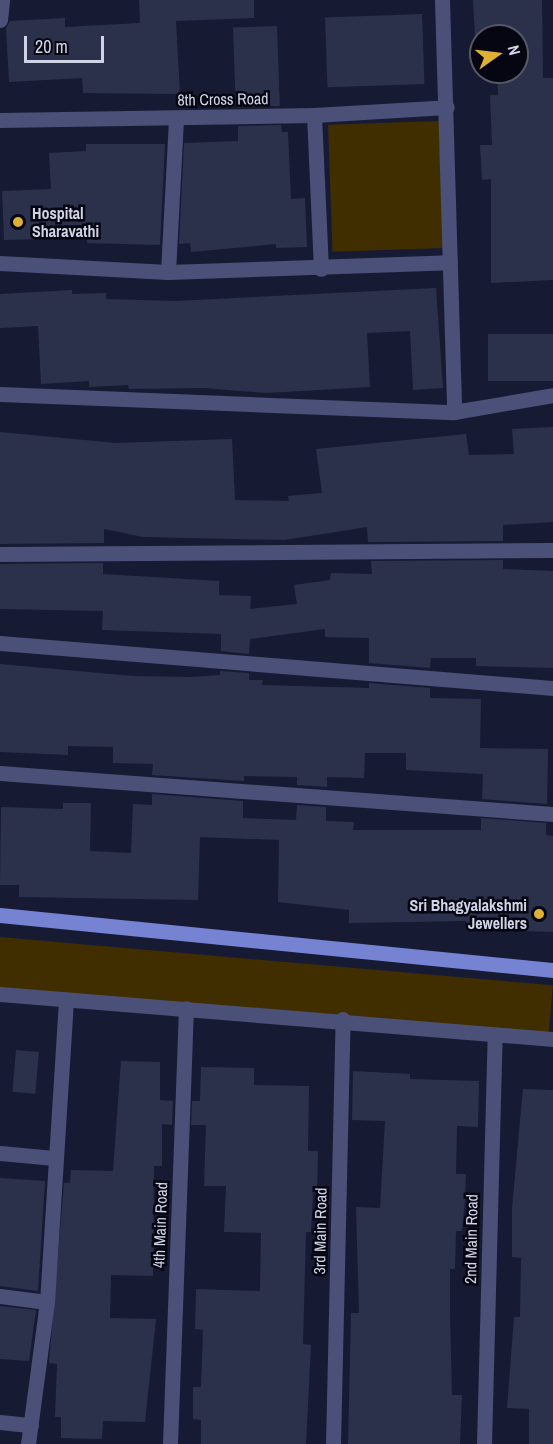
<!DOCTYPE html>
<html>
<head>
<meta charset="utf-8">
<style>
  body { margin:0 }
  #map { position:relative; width:553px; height:1444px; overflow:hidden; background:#171a33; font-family:"Archivo Narrow",sans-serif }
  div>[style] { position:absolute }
  .green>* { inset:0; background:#402e00; transform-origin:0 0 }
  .building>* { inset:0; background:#2c314b; transform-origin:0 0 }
  .minor>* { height:15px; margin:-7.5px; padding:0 7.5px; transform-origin:7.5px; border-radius:7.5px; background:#4a5077 }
  .major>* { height:15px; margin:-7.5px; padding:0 7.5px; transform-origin:7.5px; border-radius:7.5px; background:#7682d2 }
  .dots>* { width:16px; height:16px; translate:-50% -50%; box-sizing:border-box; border:3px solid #050611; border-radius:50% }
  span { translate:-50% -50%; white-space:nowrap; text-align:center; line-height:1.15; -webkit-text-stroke:5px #050611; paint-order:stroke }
  .street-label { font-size:16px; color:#d1d4e6 }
  .poi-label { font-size:16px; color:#d1d4e6; font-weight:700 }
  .left { translate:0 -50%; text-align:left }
  .right { translate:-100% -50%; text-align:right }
  .north { position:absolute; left:469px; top:24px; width:60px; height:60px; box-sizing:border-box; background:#050611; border:2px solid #575866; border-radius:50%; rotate:76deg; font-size:16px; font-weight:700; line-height:24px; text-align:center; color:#d1d4e6 }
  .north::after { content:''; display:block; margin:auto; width:21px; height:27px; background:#e0b034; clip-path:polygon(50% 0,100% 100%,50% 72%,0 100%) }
  .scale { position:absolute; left:24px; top:36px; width:80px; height:27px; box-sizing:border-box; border:3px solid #d1d4e6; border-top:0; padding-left:8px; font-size:18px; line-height:21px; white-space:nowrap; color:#d1d4e6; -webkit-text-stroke:4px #050611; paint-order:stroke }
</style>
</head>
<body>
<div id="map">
  <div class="green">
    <i style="left:439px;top:121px;width:127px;height:111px;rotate:88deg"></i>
    <i style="left:0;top:937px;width:555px;height:53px;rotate:5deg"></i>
  </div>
  <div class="building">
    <i style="clip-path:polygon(139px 0,254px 0,254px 18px,176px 21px,180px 94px,83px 93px,82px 78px,9px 82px,6px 28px,10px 21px,65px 18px,65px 27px,140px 23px)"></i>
    <i style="clip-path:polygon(473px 0,542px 0,543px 78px,553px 78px,553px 280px,491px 283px,491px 179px,482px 180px,480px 145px,492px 145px,490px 95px,498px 95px,497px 72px,517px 72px,517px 36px,475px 37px)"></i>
    <i style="left:422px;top:14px;width:70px;height:97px;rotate:88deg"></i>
    <i style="left:277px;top:26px;width:80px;height:44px;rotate:88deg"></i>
    <i style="clip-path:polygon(281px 125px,282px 132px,288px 132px,291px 199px,305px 198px,307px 247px,276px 248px,276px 244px,191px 252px,190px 243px,179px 244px,184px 143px,238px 141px,238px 126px)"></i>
    <i style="clip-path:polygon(86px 144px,165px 144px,160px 245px,87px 243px,86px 225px,42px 226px,43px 239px,4px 240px,2px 191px,51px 189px,49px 153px,86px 151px)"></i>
    <i style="clip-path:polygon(436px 288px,443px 388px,413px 390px,410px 331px,367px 333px,370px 387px,267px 393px,204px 388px,129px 389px,128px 385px,89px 387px,89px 381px,41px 384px,38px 326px,0 328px,0 294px,72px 290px,72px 294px,106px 293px,106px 299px,175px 301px)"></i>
    <i style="left:553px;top:334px;width:47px;height:65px;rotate:90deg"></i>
    <i style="clip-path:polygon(553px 427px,553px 522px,503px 525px,503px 541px,368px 542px,367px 527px,284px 540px,143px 537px,104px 529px,104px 543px,0 544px,0 432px,116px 443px,232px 439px,235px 500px,289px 501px,288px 496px,322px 493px,316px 449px,466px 434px,469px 455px,514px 454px,512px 429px)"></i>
    <i style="clip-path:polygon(503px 560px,503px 569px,553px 571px,553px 668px,476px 666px,476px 658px,431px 658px,430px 668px,369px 663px,369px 638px,325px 637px,325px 629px,250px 639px,249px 654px,221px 651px,221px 634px,102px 630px,103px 611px,0 609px,0 564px,103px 563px,103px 574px,219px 581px,219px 595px,251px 596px,250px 609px,297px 604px,294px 585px,330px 580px,331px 573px,372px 574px,371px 561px)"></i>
    <i style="clip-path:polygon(0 664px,133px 676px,192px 677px,220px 675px,220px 671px,249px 673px,249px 680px,263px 680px,262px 685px,369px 688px,369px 683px,430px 688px,430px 698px,481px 699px,480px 748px,548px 749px,547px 804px,482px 799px,483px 774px,406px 770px,406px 753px,365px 753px,364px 778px,327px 777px,327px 787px,297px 785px,297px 777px,244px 776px,244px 781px,152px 775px,153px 764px,113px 763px,113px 747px,68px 746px,68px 755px,0 752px)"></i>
    <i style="clip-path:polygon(152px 794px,243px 801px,243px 818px,296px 820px,297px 805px,326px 807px,326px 821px,354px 822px,353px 830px,481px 830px,481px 818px,546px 823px,546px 835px,553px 836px,553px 932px,466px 929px,466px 921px,349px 923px,349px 910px,278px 902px,279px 840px,200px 837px,198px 900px,19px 897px,19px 885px,0 885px,1px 807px,63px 809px,63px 803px,91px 803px,90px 851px,131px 853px,133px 804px,152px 805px)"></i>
    <i style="left:16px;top:1050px;width:23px;height:42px;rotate:5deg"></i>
    <i style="clip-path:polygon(121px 1061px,160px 1062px,160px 1100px,173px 1101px,172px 1125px,162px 1124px,162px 1166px,154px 1166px,153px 1276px,111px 1275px,110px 1318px,156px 1319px,145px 1422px,103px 1421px,102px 1439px,61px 1438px,61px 1417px,55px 1417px,57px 1364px,49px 1363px,64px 1183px,70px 1183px,71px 1170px,113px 1171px)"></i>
    <i style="clip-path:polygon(201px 1067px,254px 1068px,254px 1085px,309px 1086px,308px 1151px,318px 1151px,317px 1193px,313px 1193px,311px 1232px,306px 1232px,303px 1344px,311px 1345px,306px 1444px,201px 1444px,201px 1420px,193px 1419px,193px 1387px,201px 1387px,203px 1330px,195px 1329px,196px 1289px,260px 1291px,261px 1233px,224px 1232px,226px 1186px,204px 1186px,206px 1125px,191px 1125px,192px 1101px,200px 1101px)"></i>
    <i style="clip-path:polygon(353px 1071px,410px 1074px,410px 1079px,479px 1081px,478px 1127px,457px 1126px,456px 1174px,466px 1174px,465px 1200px,462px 1231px,456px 1231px,455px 1269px,450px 1269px,450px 1316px,452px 1395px,462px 1395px,460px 1444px,348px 1444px,351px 1313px,359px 1313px,356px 1207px,380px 1208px,385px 1121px,352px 1120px)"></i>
    <i style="clip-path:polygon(523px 1089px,553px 1090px,553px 1444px,529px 1444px,529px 1409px,507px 1408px,514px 1317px,520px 1317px,521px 1258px,512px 1257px,512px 1208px)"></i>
    <i style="clip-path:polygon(0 1178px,45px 1181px,38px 1291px,0 1286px)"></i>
    <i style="clip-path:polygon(0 1306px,36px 1310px,29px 1361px,0 1359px)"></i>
  </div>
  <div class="minor">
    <i style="left:442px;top:0;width:412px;rotate:88.3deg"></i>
    <i style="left:0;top:20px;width:20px;rotate:-84deg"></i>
    <i style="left:314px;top:115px;width:154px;rotate:87.4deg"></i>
    <i style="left:0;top:120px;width:314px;rotate:-0.9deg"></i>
    <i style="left:314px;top:115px;width:133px;rotate:-3.4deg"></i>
    <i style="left:0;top:263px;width:168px;rotate:3.1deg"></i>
    <i style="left:168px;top:272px;width:282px;rotate:-2deg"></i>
    <i style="left:168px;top:272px;width:154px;rotate:-87deg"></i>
    <i style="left:0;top:394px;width:454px;rotate:2.3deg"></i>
    <i style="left:454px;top:412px;width:100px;rotate:-9.7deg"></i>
    <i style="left:0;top:554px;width:553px;rotate:-0.41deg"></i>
    <i style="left:0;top:643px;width:555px;rotate:4.65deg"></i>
    <i style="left:0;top:773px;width:555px;rotate:4.24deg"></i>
    <i style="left:0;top:994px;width:555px;rotate:4.65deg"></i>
    <i style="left:0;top:1153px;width:54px;rotate:5.3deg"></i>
    <i style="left:0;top:1296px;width:47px;rotate:7.3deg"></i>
    <i style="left:0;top:1422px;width:31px;rotate:6deg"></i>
    <i style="left:28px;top:1444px;width:143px;rotate:-82.4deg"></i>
    <i style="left:47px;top:1302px;width:303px;rotate:-86.4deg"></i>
    <i style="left:170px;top:1444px;width:436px;rotate:-87.9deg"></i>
    <i style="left:333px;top:1444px;width:425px;rotate:-88.7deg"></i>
    <i style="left:484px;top:1444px;width:409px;rotate:-88.5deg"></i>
  </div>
  <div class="major">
    <i style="left:0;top:915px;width:556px;rotate:5.68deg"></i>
  </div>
  <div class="dots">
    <i style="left:18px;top:222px;background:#e0b034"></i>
    <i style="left:539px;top:914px;background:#e0b034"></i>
  </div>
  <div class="street-label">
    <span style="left:223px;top:99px;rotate:-1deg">8th Cross Road</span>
    <span style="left:160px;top:1225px;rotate:-88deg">4th Main Road</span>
    <span style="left:320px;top:1231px;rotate:-89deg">3rd Main Road</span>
    <span style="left:471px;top:1239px;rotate:-89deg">2nd Main Road</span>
  </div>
  <div class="poi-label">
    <span class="left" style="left:32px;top:222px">Hospital<br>Sharavathi</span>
    <span class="right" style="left:527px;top:914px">Sri Bhagyalakshmi<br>Jewellers</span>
  </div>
  <div class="north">N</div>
  <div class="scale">20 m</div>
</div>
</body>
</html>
